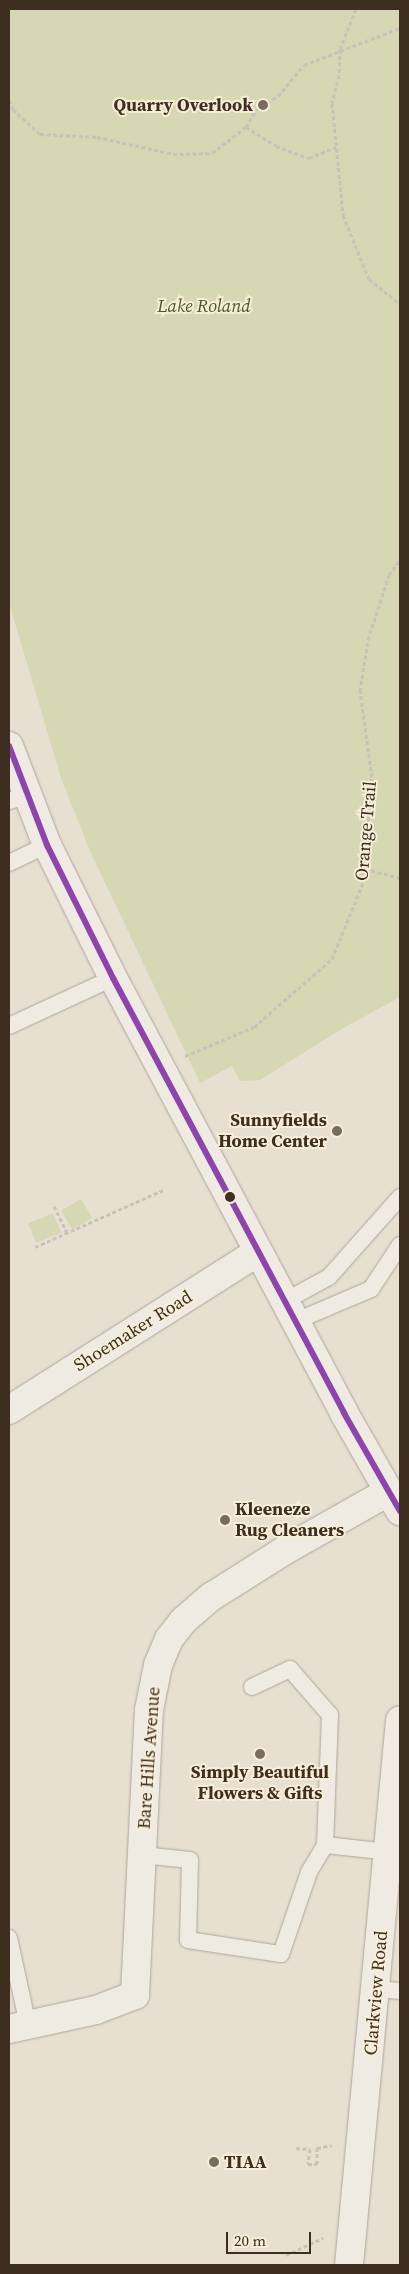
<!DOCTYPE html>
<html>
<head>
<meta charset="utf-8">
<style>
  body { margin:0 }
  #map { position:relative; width:409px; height:2274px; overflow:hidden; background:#e7e0d1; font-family:"Source Serif 4",serif }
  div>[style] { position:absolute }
  .green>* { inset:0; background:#d6d7b3; transform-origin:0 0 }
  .path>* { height:3px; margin-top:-1.5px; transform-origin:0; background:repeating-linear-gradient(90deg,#c8c2b9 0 4px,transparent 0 6.5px) }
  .roads { filter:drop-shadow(0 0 1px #ada599) drop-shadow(0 0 1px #ada599) }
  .lane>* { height:16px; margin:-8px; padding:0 8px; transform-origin:8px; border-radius:8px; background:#efebe3 }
  .street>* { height:28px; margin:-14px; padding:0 14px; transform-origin:14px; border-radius:14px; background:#efebe3 }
  .secondary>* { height:28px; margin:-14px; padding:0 14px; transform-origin:14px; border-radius:14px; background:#efebe3 }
  .bus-1>* { height:6px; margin:-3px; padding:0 3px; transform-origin:3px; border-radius:3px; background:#8e44ad }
  .dots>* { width:14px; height:14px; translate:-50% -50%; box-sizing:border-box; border:2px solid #f7eed8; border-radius:50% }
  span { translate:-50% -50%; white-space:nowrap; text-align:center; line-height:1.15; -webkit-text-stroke:4px #f7eed8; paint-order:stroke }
  .poi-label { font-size:18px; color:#3d2e20; font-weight:700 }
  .right { translate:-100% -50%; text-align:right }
  .left { translate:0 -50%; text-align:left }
  .park-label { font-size:18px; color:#4d5a26; font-style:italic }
  .street-label { font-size:18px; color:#3d2e20 }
  .frame { position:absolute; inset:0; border:10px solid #3d2e20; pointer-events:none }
  .scale { position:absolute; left:226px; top:2232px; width:85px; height:22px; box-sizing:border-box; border:2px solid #3d2e20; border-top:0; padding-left:6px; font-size:15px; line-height:18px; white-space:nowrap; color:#3d2e20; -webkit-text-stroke:4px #f7eed8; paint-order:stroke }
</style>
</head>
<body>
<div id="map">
  <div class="green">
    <i style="clip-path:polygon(9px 9px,400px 9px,400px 997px,340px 1030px,260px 1080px,240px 1081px,232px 1066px,200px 1083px,90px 851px,61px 778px,9px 603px)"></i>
    <i style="left:81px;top:1199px;width:22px;height:23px;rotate:60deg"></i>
    <i style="left:53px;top:1213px;width:21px;height:27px;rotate:67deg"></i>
  </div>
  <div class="path">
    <i style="left:356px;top:9px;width:43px;rotate:111.8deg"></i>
    <i style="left:340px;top:49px;width:26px;rotate:92deg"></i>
    <i style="left:339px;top:75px;width:29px;rotate:104deg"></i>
    <i style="left:332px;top:103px;width:113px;rotate:84.4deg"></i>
    <i style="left:343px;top:215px;width:69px;rotate:67.9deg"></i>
    <i style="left:369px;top:279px;width:40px;rotate:39deg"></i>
    <i style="left:9px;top:100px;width:10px;rotate:66deg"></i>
    <i style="left:13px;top:109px;width:37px;rotate:43deg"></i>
    <i style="left:40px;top:134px;width:57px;rotate:3deg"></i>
    <i style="left:97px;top:137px;width:78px;rotate:12.6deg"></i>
    <i style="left:173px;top:154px;width:39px;rotate:-1deg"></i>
    <i style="left:212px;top:153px;width:43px;rotate:-37.4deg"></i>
    <i style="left:246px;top:127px;width:20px;rotate:-60deg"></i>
    <i style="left:256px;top:110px;width:26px;rotate:-32deg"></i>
    <i style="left:278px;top:96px;width:40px;rotate:-50deg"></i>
    <i style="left:304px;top:65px;width:103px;rotate:-21.1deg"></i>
    <i style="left:246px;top:127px;width:36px;rotate:32deg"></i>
    <i style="left:276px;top:146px;width:35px;rotate:20deg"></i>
    <i style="left:309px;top:158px;width:29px;rotate:-22deg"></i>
    <i style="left:365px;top:869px;width:36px;rotate:14deg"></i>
    <i style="left:185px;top:1056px;width:75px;rotate:-22.8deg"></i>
    <i style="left:254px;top:1027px;width:103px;rotate:-41.1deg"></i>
    <i style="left:332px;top:959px;width:85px;rotate:-67.9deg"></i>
    <i style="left:364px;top:880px;width:103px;rotate:-85.6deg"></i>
    <i style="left:372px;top:777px;width:87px;rotate:-97.9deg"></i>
    <i style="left:360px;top:691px;width:52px;rotate:-81.1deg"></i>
    <i style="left:368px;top:640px;width:68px;rotate:-72.1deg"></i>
    <i style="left:389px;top:575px;width:19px;rotate:-54deg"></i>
    <i style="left:54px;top:1206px;width:30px;rotate:64deg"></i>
    <i style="left:35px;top:1247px;width:140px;rotate:-24deg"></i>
    <i style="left:296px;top:2148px;width:14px;rotate:4deg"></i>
    <i style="left:310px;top:2149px;width:15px;rotate:98deg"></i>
    <i style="left:308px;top:2164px;width:9px"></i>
    <i style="left:317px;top:2164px;width:16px;rotate:-90deg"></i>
    <i style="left:317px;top:2148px;width:15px;rotate:-11deg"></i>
    <i style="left:286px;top:2255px;width:41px;rotate:-24.7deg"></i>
  </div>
  <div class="roads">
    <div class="lane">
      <i style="left:9px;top:801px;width:18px;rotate:-16deg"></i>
      <i style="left:9px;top:863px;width:42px;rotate:-25.3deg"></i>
      <i style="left:9px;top:1026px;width:115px;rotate:-24.8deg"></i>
      <i style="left:285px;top:1301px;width:50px;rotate:-28.6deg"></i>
      <i style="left:329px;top:1277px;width:107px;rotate:-48.4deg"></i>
      <i style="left:296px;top:1321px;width:82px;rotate:-23.1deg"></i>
      <i style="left:371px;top:1289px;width:53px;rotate:-56.6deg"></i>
      <i style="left:252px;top:1687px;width:42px;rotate:-25.3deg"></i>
      <i style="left:290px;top:1669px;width:61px;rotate:49deg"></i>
      <i style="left:330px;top:1715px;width:130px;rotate:92.2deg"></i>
      <i style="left:325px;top:1845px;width:64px;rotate:6.2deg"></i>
      <i style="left:142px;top:1855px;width:48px;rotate:5.9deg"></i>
      <i style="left:190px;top:1860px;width:80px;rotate:91.4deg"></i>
      <i style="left:188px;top:1940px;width:94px;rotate:8.6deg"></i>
      <i style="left:281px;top:1954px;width:87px;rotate:-71.1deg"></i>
      <i style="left:309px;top:1872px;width:31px;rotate:-59deg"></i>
      <i style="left:9px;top:1938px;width:89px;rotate:77.7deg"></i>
      <i style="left:376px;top:1989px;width:24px;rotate:5deg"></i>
    </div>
    <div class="street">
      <i style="left:9px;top:1410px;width:295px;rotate:-32.4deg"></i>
      <i style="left:9px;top:2029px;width:89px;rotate:-12.3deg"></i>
      <i style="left:96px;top:2010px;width:42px;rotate:-21deg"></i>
      <i style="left:135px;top:1995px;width:285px;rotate:-87.2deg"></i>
      <i style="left:149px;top:1710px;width:46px;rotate:-78.7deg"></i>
      <i style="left:158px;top:1665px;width:28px;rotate:-67deg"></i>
      <i style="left:169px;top:1639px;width:23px;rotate:-52deg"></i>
      <i style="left:183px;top:1621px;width:37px;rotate:-41deg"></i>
      <i style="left:211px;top:1597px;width:90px;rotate:-32.3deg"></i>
      <i style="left:287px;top:1549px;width:116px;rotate:-29.4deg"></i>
      <i style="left:349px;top:2265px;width:547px;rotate:-84.65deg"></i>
    </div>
    <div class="secondary">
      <i style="left:9px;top:746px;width:106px;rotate:69deg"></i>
      <i style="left:47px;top:845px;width:148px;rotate:63.6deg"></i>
      <i style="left:113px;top:978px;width:493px;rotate:62deg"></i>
      <i style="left:344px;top:1413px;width:113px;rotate:60.3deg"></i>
    </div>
  </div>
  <div class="bus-1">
    <i style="left:9px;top:746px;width:106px;rotate:69deg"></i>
    <i style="left:47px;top:845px;width:148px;rotate:63.6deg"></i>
    <i style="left:113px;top:978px;width:493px;rotate:62deg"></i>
    <i style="left:344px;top:1413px;width:113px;rotate:60.3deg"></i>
  </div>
  <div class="dots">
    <i style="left:263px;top:105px;background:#786c5e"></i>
    <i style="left:337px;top:1131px;background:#786c5e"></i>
    <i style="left:230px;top:1197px;background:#3d2e20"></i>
    <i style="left:225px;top:1520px;background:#786c5e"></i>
    <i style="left:260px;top:1754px;background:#786c5e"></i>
    <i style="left:214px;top:2162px;background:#786c5e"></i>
  </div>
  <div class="poi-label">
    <span class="right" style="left:253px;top:105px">Quarry Overlook</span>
    <span class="right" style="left:327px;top:1131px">Sunnyfields<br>Home Center</span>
    <span class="left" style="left:235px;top:1520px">Kleeneze<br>Rug Cleaners</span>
    <span style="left:260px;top:1783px">Simply Beautiful<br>Flowers &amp; Gifts</span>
    <span class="left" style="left:224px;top:2162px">TIAA</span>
  </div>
  <div class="park-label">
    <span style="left:204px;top:306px">Lake Roland</span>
  </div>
  <div class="street-label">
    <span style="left:366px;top:831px;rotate:-85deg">Orange Trail</span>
    <span style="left:133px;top:1331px;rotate:-32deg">Shoemaker Road</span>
    <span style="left:149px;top:1758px;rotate:-86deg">Bare Hills Avenue</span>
    <span style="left:376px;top:1993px;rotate:-85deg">Clarkview Road</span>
  </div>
  <div class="frame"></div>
  <div class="scale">20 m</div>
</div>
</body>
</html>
